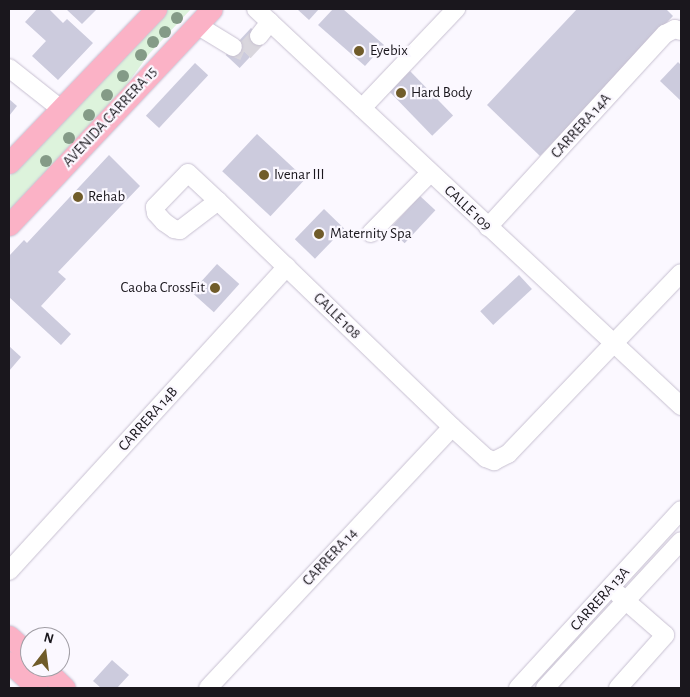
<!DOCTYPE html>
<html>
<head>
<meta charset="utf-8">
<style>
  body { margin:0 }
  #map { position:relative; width:690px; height:697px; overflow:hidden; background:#fbf8ff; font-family:"Alegreya Sans",sans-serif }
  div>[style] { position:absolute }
  .green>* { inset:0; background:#ddf3dc }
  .building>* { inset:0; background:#cccbdd; transform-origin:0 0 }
  .minor-tunnel>* { height:18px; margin-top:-9px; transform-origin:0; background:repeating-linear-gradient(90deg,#d9d6dd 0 18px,transparent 0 27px) }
  .roads { filter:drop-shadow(0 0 1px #c7c0d1) drop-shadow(0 0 1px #c7c0d1) }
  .minor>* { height:18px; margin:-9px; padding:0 9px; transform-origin:9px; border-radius:9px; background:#fff }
  .major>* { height:21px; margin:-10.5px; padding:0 10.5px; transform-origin:10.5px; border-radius:10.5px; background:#fbb2c6 }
  .trees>* { width:12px; height:12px; margin:-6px; border-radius:50%; background:#849b87 }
  .dots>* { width:14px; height:14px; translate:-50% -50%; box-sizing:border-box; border:2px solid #fbf8ff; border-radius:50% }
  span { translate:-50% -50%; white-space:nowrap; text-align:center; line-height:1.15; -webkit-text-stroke:4.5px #fbf8ff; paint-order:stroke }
  .poi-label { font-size:15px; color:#1a171d }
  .left { translate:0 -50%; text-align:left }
  .right { translate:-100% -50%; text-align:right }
  .street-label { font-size:15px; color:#1a171d }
  .frame { position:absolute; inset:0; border:10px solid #1a171d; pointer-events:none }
  .north { position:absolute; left:20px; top:627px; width:50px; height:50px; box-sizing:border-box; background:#fbf8ff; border:1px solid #a19ea5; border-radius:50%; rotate:15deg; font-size:14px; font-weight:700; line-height:20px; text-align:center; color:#1a171d }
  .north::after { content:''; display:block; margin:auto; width:18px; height:22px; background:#705c2a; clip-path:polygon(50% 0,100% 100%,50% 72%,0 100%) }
</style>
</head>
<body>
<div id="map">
  <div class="green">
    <i style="clip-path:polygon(168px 9px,191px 9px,149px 54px,115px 101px,9px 215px,9px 177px)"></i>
  </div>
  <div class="building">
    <i style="clip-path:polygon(37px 9px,49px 9px,63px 23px,67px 19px,93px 43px,58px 80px,32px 56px,46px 41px,25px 22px)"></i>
    <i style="clip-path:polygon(66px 9px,97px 9px,82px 24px)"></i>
    <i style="clip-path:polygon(297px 9px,319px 9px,309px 20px)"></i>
    <i style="clip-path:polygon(333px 9px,343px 9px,384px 45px,365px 66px,318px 25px)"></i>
    <i style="clip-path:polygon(577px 9px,666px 9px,673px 16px,540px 156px,487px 105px)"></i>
    <i style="left:251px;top:28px;width:19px;height:37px;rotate:43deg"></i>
    <i style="clip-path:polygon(678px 62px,681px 65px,681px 101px,660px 81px)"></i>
    <i style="left:195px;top:63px;width:18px;height:72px;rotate:43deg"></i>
    <i style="left:410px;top:71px;width:62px;height:29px;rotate:46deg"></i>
    <i style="clip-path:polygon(9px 99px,17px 106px,9px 116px)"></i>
    <i style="left:257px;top:134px;width:66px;height:51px;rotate:43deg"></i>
    <i style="clip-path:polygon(109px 155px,140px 186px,58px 272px,66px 279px,41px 306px,71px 334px,61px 345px,9px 297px,9px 256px,24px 240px,27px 243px)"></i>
    <i style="left:420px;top:196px;width:21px;height:45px;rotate:43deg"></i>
    <i style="left:324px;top:209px;width:28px;height:42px;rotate:44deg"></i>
    <i style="left:217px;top:264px;width:30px;height:38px;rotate:42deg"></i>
    <i style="left:519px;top:275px;width:19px;height:53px;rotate:47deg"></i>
    <i style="clip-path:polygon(9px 346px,21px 357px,9px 371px)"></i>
    <i style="clip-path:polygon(112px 660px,129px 675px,117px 688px,101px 688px,93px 681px)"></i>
  </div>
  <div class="minor-tunnel">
    <i style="left:233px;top:47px;width:12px;rotate:24deg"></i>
    <i style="left:244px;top:52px;width:22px;rotate:-47deg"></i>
  </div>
  <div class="roads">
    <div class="minor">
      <i style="left:256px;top:9px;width:582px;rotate:43.05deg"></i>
      <i style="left:197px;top:25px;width:42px;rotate:31.4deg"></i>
      <i style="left:259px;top:36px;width:18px;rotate:-52deg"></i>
      <i style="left:9px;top:68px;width:66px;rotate:38.3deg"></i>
      <i style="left:362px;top:108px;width:137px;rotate:-46.5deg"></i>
      <i style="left:218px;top:201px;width:48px;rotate:142.7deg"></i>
      <i style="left:180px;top:230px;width:6px;rotate:-171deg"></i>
      <i style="left:174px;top:229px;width:12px;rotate:-145deg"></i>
      <i style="left:164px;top:222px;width:12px;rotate:-132deg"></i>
      <i style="left:156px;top:213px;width:6px;rotate:-99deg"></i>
      <i style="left:155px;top:207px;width:47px;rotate:-45.9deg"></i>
      <i style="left:188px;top:173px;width:41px;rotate:43deg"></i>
      <i style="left:218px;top:201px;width:325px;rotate:44deg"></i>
      <i style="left:452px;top:427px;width:46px;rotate:42.4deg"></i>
      <i style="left:486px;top:458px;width:9px;rotate:21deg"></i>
      <i style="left:494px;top:461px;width:16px;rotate:-27deg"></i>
      <i style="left:508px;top:454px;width:250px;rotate:-46.3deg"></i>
      <i style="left:488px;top:227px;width:262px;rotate:-47.5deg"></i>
      <i style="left:665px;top:34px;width:11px;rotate:-27deg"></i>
      <i style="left:675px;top:29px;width:6px;rotate:18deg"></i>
      <i style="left:371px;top:233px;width:84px;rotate:-45.5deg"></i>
      <i style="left:9px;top:571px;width:412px;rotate:-47.6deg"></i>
      <i style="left:208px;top:688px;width:357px;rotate:-46.9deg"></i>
      <i style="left:518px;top:688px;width:241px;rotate:-47.5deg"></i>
      <i style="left:545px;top:688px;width:200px;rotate:-47.2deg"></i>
      <i style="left:618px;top:688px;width:71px;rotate:-48.4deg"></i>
      <i style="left:665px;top:635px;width:62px;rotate:-138.9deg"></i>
    </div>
    <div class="major">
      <i style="left:9px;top:163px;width:213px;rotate:-46.3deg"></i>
      <i style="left:9px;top:225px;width:296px;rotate:-46.8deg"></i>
      <i style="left:9px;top:636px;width:28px;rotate:42deg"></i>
      <i style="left:9px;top:662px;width:38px;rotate:43deg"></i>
      <i style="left:43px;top:667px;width:30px;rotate:44deg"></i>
    </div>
  </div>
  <div class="trees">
    <i style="left:177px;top:18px"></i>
    <i style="left:165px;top:32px"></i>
    <i style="left:153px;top:42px"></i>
    <i style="left:141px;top:55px"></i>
    <i style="left:123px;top:76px"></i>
    <i style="left:107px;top:95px"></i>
    <i style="left:89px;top:115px"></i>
    <i style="left:69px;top:138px"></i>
    <i style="left:46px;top:161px"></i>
  </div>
  <div class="dots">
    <i style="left:359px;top:51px;background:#705c2a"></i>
    <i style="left:401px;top:93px;background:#705c2a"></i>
    <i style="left:264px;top:175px;background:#705c2a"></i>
    <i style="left:78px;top:197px;background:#705c2a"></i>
    <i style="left:319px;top:234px;background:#705c2a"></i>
    <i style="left:215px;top:288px;background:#705c2a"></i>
  </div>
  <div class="poi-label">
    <span class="left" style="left:370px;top:51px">Eyebix</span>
    <span class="left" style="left:411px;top:93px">Hard Body</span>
    <span class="left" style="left:274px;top:175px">Ivenar III</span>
    <span class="left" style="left:88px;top:197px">Rehab</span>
    <span class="left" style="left:330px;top:234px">Maternity Spa</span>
    <span class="right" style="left:205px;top:288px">Caoba CrossFit</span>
  </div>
  <div class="street-label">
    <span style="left:110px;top:117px;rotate:-47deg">AVENIDA CARRERA 15</span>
    <span style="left:581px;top:126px;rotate:-48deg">CARRERA 14A</span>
    <span style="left:468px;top:208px;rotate:43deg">CALLE 109</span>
    <span style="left:337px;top:316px;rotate:44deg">CALLE 108</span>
    <span style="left:148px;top:419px;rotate:-48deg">CARRERA 14B</span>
    <span style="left:330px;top:557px;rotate:-47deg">CARRERA 14</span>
    <span style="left:600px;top:599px;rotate:-48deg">CARRERA 13A</span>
  </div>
  <div class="frame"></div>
  <div class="north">N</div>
</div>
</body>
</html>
